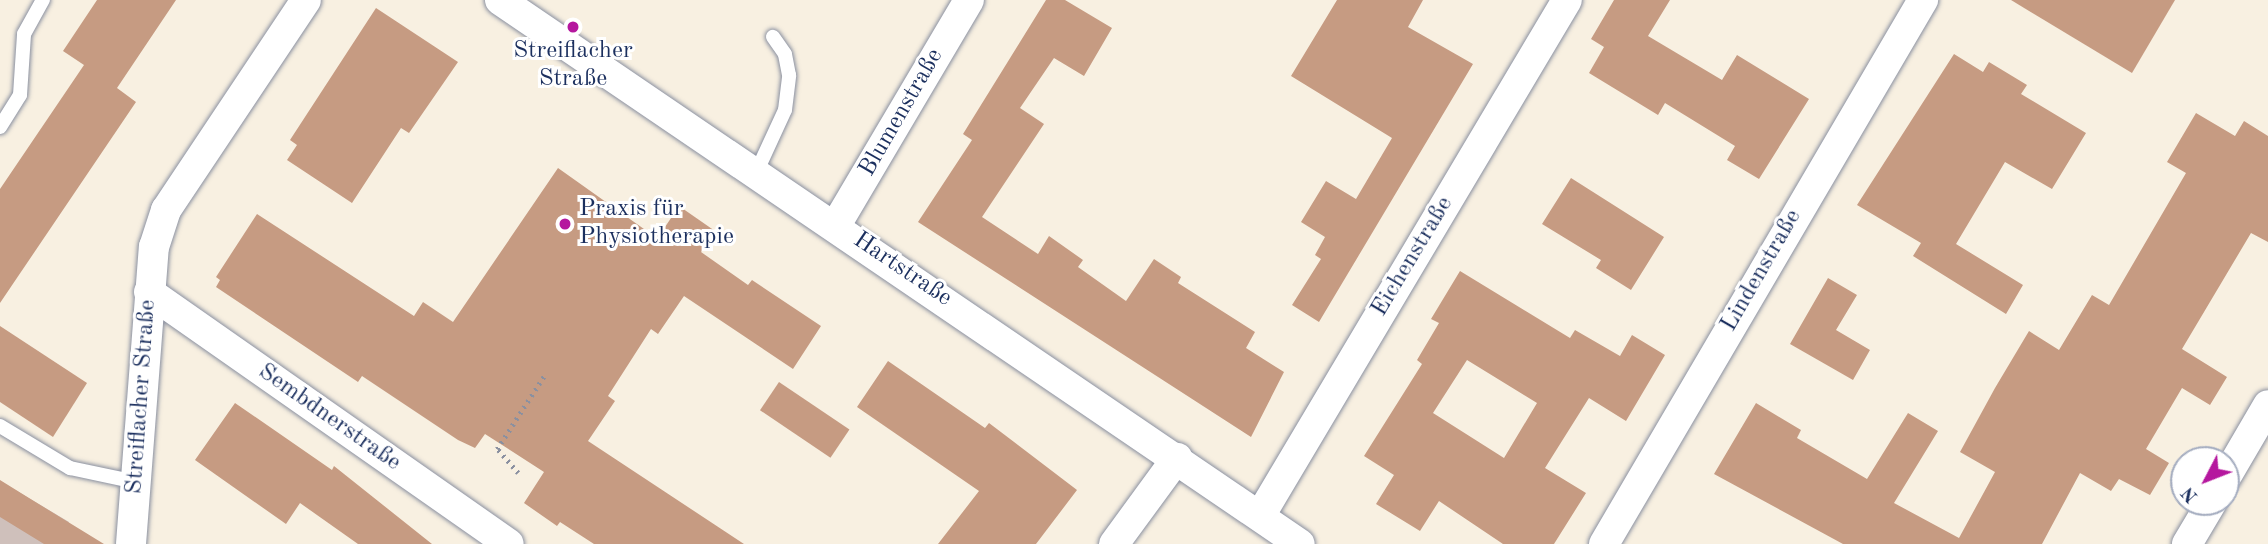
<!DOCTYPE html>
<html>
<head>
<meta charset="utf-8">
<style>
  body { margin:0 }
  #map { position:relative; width:2268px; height:544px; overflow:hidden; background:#f8f0e1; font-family:"Old Standard TT",serif }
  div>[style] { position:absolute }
  .industrial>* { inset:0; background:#cfc0bb }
  .building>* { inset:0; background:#c69b82; transform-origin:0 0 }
  .path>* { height:4.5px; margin-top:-2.25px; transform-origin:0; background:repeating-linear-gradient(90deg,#8a90a0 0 2px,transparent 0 7px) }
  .roads { filter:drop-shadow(0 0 2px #8a90a0) drop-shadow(0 0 2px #8a90a0) }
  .lane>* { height:14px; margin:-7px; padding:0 7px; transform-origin:7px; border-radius:7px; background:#fff }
  .street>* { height:30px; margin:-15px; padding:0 15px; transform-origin:15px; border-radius:15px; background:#fff }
  .dots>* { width:19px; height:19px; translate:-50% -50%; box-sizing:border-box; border:4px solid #fff; border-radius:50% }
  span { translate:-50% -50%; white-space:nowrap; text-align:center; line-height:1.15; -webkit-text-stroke:6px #fff; paint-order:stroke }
  .poi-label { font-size:24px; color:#1b2f5e }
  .left { translate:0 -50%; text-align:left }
  .street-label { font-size:24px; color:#1b2f5e }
  .north { position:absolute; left:2170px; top:446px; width:70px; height:70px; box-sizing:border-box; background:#fff; border:2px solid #a4acbf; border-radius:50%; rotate:228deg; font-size:19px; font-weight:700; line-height:28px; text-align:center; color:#1b2f5e }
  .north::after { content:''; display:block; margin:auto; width:24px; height:32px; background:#b5179e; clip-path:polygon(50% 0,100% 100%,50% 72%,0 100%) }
</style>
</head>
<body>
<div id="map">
  <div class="industrial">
    <i style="clip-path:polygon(0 481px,69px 522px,56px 544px,0 544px)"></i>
  </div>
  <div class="building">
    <i style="clip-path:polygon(97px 0,176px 0,117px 88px,136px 102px,0 303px,0 189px,84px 65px,63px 51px)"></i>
    <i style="clip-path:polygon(1046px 0,1065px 0,1112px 28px,1084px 76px,1054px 58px,1020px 108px,1044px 124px,982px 217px,1038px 254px,1049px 236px,1083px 260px,1078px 267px,1126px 301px,1154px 259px,1181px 277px,1178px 283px,1255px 332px,1246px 348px,1284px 372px,1251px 437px,918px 222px,972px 140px,963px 134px)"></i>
    <i style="clip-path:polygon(1337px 0,1423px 0,1408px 27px,1473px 64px,1319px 322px,1292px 305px,1321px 259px,1315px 255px,1325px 237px,1301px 222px,1326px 181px,1356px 199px,1392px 138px,1291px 76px)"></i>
    <i style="clip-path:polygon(1614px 0,1670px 0,1648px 36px,1722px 80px,1737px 55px,1809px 99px,1759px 179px,1727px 160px,1735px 146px,1665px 103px,1658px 115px,1589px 73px,1604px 47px,1591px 39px)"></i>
    <i style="clip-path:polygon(2011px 0,2175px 0,2132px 73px)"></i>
    <i style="clip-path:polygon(376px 8px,458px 62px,409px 133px,401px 128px,352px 203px,287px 160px,297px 145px,290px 140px)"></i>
    <i style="clip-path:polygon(1954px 54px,1983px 72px,1989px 62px,2027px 85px,2021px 94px,2086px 133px,2052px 189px,2005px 162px,1956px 244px,2023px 285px,2006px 314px,1913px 256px,1921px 243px,1857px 205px)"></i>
    <i style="clip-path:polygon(2196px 113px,2235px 136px,2244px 121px,2268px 136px,2268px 242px,2251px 233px,2182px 349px,2227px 377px,2210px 405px,2182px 388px,2146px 449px,2169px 463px,2150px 495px,2119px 479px,2111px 491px,2080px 473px,2042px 544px,1843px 544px,1714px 474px,1756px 403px,1801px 430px,1797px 438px,1867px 479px,1908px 413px,1938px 431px,1894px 503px,1959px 538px,1995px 472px,1960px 452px,1995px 388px,2029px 331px,2059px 350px,2092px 295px,2109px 305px,2186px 173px,2167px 162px)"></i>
    <i style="clip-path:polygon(558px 168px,651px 234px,659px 223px,665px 227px,679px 206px,715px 231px,701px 252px,748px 285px,752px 280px,821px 326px,793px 369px,684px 296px,658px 334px,651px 329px,608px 396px,615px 401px,588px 441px,744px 544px,594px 544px,560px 522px,557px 526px,524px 503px,544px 472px,485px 434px,475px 448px,458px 440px,362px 376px,358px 382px,216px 287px,220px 280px,216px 277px,257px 214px,414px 316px,423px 302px,453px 322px)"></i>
    <i style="clip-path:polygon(1571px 178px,1664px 237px,1631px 290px,1596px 268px,1601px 260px,1542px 224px)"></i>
    <i style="clip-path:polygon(evenodd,1460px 271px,1570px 338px,1575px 330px,1620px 356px,1632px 335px,1665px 355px,1626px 421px,1589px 398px,1545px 468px,1586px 493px,1554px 544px,1503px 544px,1439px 501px,1420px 531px,1376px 504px,1394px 475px,1364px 456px,1422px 364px,1417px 360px,1439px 323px,1431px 319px,1460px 271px,1467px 360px,1537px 403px,1504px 458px,1433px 413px,1467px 360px)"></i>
    <i style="clip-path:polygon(1828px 278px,1857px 295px,1836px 330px,1870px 350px,1853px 380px,1790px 344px)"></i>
    <i style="clip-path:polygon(0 326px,87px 383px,53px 437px,0 402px)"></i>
    <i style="clip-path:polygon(888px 361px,985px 428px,989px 423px,1077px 490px,1036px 544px,938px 544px,979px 491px,857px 407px)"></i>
    <i style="left:779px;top:382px;width:85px;height:34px;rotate:34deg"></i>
    <i style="clip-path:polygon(235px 403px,332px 470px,334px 466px,432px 544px,358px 544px,300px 503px,286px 524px,195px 460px)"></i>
    <i style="clip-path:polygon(0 480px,29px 498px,104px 544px,44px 544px,0 517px)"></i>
  </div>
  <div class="path">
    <i style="left:518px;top:473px;width:32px;rotate:-131deg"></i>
    <i style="left:497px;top:449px;width:87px;rotate:-57.2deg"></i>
  </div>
  <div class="roads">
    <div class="lane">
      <i style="left:0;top:127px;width:38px;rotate:-58deg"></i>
      <i style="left:20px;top:95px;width:61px;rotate:-86.2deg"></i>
      <i style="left:24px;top:34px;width:39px;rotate:-61deg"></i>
      <i style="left:756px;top:173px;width:69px;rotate:-65.3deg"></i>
      <i style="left:785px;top:110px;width:35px;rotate:-83deg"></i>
      <i style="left:789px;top:75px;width:21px;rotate:-101deg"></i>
      <i style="left:785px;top:54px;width:21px;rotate:-125deg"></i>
      <i style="left:0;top:426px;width:82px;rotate:31deg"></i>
      <i style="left:70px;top:468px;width:67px;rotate:12deg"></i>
    </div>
    <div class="street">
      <i style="left:500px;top:0;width:967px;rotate:34.22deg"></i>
      <i style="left:836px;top:225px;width:261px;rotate:-59.4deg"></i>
      <i style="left:149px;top:292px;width:439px;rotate:35deg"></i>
      <i style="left:2226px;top:477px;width:83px;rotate:-59.7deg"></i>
      <i style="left:1260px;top:516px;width:600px;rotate:-59.25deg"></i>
      <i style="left:131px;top:544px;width:298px;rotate:-85.6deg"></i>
      <i style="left:154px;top:247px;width:39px;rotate:-72deg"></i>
      <i style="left:166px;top:210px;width:252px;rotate:-56.3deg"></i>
      <i style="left:1114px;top:544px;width:107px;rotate:-53.8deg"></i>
      <i style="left:1604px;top:544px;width:631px;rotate:-59.61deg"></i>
      <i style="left:2187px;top:544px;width:49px;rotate:-59.2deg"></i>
    </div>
  </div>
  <div class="dots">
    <i style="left:573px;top:27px;background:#b5179e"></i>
    <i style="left:565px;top:224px;background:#b5179e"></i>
  </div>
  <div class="poi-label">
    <span style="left:573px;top:66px">Streiflacher<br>Straße</span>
    <span class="left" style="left:579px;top:224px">Praxis für<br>Physiotherapie</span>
  </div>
  <div class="street-label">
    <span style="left:902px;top:113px;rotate:-60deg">Blumenstraße</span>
    <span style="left:1413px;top:257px;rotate:-59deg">Eichenstraße</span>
    <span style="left:902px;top:270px;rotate:34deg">Hartstraße</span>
    <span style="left:1762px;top:271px;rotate:-60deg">Lindenstraße</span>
    <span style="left:142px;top:397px;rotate:-86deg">Streiflacher Straße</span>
    <span style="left:329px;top:418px;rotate:35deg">Sembdnerstraße</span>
  </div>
  <div class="north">N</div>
</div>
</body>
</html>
